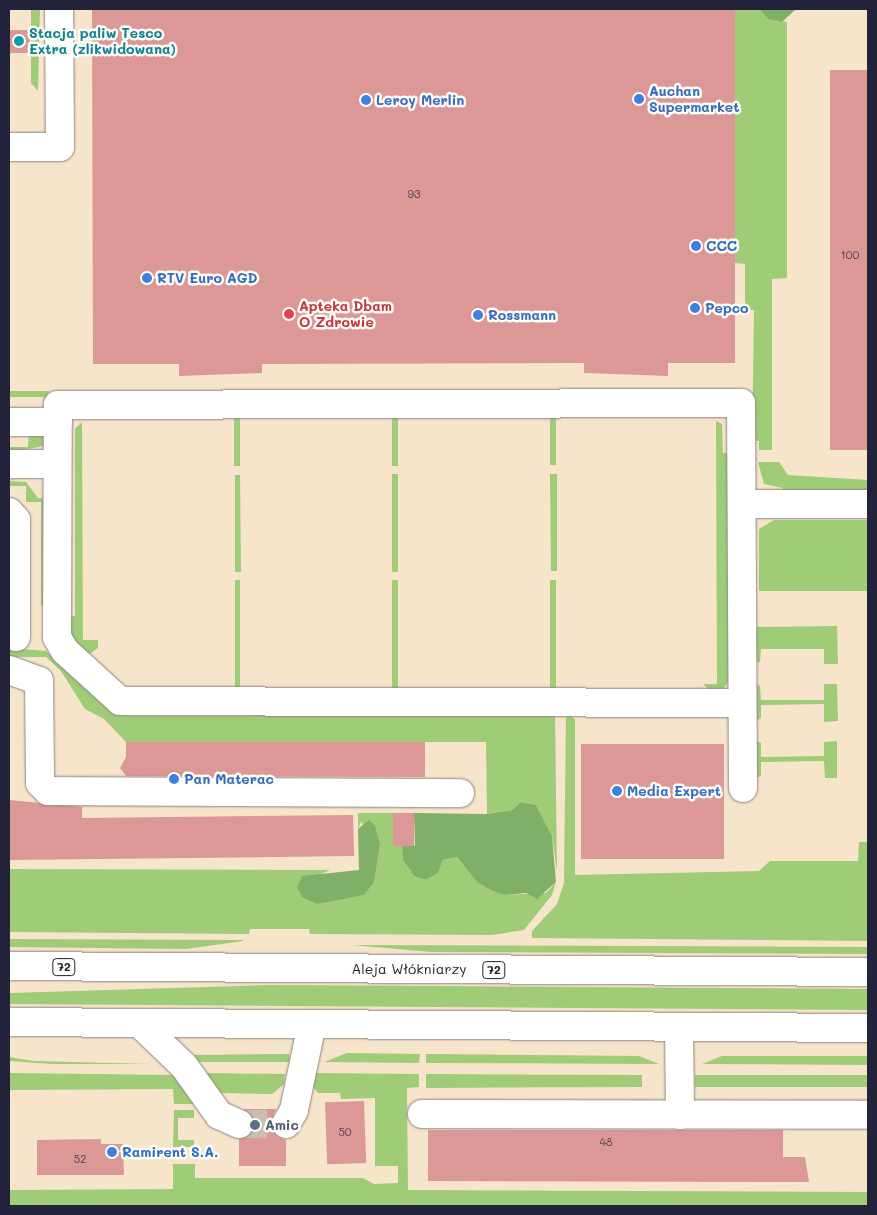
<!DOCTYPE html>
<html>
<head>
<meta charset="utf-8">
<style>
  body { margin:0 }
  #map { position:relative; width:877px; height:1215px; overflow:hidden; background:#f6e4cb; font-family:Mali,sans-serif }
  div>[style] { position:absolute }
  .green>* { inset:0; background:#a0cc78; transform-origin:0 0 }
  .forest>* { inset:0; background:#80b068 }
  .building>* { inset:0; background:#db9896; transform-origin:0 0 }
  .minor-tunnel>* { height:28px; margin-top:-14px; transform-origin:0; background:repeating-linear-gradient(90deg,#ccbdae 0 28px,transparent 0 42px) }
  .roads { filter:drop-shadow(0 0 1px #8c8383) drop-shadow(0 0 1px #8c8383) }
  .minor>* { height:28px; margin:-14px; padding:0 14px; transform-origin:14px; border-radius:14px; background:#fff }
  .major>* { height:28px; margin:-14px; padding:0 14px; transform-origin:14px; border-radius:14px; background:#fff }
  .dots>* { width:14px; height:14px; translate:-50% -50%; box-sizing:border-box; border:2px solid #fdfcf7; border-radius:50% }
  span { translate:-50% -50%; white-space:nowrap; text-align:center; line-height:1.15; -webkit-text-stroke:5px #fdfcf7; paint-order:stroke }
  .number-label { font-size:11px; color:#504052 }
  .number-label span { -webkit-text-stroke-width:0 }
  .shield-label span { padding:1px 4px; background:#fdfcf7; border:1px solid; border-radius:4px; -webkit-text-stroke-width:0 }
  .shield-label { font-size:12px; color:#22223b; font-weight:700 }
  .culture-label { font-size:14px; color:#0d838f; font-weight:700 }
  .left { translate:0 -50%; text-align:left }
  .shop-label { font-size:14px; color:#366cbe; font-weight:700 }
  .health-label { font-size:14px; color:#be3a42; font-weight:700 }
  .street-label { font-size:14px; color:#22223b }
  .service-label { font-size:14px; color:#4e5e75; font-weight:700 }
  .frame { position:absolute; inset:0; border:10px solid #22223b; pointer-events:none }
</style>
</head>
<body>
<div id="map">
  <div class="green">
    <i style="clip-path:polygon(31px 9px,40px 9px,38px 91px,31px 83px)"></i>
    <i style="clip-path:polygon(735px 9px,759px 9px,768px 19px,787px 22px,787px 278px,772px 279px,772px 450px,759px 450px,759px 441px,752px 441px,754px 310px,745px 310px,745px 264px,735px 263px)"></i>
    <i style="clip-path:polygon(9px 391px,49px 391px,44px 413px,44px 397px,9px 397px)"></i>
    <i style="left:550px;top:413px;width:6px;height:52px"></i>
    <i style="left:234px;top:414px;width:6px;height:52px"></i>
    <i style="left:392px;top:414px;width:6px;height:52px"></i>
    <i style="clip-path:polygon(716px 421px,722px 424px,723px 453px,729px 453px,729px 681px,723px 689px,708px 689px,703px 684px,717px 684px)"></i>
    <i style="clip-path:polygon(82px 422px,83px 640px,98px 640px,98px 648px,88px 655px,71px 640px,68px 616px,75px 616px,75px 429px)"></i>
    <i style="clip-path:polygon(29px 432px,44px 432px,44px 446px,9px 452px,9px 447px,28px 447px)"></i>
    <i style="clip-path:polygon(758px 462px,779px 462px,788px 475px,868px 480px,868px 495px,783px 494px,783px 488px,764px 484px)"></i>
    <i style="left:392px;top:474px;width:6px;height:98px"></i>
    <i style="clip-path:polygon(550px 474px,557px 474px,557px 571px,551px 571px)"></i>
    <i style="clip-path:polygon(235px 475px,240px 475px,241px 572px,235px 572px)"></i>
    <i style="clip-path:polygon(9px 481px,26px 482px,38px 498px,45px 498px,46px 606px,41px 606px,41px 502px,26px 502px,26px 486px,9px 486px)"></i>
    <i style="clip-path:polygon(774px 520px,868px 520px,868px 591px,759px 591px,759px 529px)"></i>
    <i style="left:235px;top:580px;width:5px;height:112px"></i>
    <i style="left:392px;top:580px;width:6px;height:112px"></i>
    <i style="left:550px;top:580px;width:6px;height:112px"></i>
    <i style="clip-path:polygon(837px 626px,838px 664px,824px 664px,824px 649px,761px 649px,760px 662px,755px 663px,752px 627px)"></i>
    <i style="clip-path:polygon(9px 648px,46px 651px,98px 700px,115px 713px,129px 716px,555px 714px,557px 872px,552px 836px,536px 805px,521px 802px,512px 810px,487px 814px,486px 742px,126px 742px,104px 719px,85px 709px,61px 671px,46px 657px,9px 657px)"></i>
    <i style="clip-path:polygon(756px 684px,760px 686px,761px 700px,824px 700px,824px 684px,837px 684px,838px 721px,824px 722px,824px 704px,761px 705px,761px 718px,756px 721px)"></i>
    <i style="clip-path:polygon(566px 714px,575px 719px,575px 875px,759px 871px,770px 861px,858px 861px,859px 842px,868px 842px,868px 941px,532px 938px,532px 931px,557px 904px,564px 883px)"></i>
    <i style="clip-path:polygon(756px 741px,761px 743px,761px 757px,824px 756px,824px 742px,837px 741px,837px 778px,825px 778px,824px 761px,761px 762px,761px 776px,756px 778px)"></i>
    <i style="clip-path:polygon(358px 813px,393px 813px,393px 846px,402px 846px,403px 860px,414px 876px,426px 880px,438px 873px,443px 860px,457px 857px,476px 881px,505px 895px,546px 893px,556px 882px,552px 895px,524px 930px,492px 935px,310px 934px,309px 929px,250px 929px,249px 934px,9px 932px,9px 869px,330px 870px,319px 875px,342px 898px,364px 895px,374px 883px,380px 845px,361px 822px,358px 829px)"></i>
    <i style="clip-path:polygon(9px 939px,242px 940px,243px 941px,186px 949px,9px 947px)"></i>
    <i style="clip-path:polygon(352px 945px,868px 947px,868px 954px,431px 952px)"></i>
    <i style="clip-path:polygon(269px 985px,868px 989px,868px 1010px,9px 1004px,9px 993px)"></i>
    <i style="clip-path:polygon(347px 1053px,420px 1054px,419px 1063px,324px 1062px)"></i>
    <i style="clip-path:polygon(289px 1054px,290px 1062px,197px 1062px,192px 1055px)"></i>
    <i style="clip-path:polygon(426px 1054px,639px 1056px,659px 1064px,426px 1063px)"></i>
    <i style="clip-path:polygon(722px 1056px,868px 1056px,868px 1065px,702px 1064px)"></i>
    <i style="clip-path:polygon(9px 1057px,34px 1061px,152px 1064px,52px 1064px,9px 1061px)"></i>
    <i style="clip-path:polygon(9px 1073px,175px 1075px,194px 1104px,174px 1104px,173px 1089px,9px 1090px)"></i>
    <i style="clip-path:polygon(206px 1073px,285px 1074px,284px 1084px,272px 1094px,221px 1093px)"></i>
    <i style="clip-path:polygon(313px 1073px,419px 1074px,419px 1087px,407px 1088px,408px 1190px,868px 1192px,868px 1206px,9px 1206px,9px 1190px,173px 1189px,173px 1164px,195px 1164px,195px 1178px,363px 1178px,374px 1184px,398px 1183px,398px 1166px,375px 1166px,375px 1098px,341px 1099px,340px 1093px,318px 1093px,309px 1082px)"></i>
    <i style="clip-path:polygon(426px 1074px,642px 1075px,642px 1087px,426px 1088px)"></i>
    <i style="left:695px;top:1075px;width:173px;height:12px"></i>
    <i style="clip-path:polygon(174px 1110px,194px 1110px,194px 1118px,178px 1118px,178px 1140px,194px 1140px,194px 1147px,173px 1147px)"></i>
  </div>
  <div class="forest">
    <i style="clip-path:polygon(759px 9px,796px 9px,782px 22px,768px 19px)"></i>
    <i style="clip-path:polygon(521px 802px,536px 805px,552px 836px,556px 882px,537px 899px,526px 893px,505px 895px,491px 890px,476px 881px,457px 857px,443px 860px,438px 873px,426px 880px,414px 876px,403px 860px,402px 846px,415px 846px,414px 813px,487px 814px,512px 810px)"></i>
    <i style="clip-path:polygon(369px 820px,375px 826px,380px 845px,374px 883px,364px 895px,317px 904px,302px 897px,297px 887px,302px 876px,359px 870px,358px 829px)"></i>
  </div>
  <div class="building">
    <i style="clip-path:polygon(92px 9px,735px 9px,735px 363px,668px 363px,668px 376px,584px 373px,584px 363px,262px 364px,262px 373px,179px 376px,179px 364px,93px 364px)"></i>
    <i style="left:9px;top:30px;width:21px;height:23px"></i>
    <i style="left:868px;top:70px;width:380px;height:38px;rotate:90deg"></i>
    <i style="clip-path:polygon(126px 742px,425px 742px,425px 777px,126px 776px,120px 768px,126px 757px)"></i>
    <i style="left:581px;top:744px;width:143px;height:115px"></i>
    <i style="clip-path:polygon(9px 800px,82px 807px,82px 818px,353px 815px,354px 856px,9px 860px)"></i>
    <i style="left:393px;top:813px;width:21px;height:33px"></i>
    <i style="left:364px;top:1101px;width:62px;height:39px;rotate:88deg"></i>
    <i style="clip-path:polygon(244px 1109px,276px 1109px,270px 1125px,278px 1137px,286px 1140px,286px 1166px,239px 1166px,239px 1139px,248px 1136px,255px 1123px)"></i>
    <i style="clip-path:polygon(428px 1130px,783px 1130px,783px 1157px,805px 1157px,809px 1182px,428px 1181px)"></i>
    <i style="clip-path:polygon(101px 1139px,101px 1144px,123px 1144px,124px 1175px,37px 1175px,37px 1140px)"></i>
  </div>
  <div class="minor-tunnel">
    <i style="left:239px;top:1124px;width:47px"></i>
  </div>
  <div class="roads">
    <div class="minor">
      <i style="left:9px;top:147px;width:51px"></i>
      <i style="left:60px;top:147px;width:138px;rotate:-90.4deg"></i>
      <i style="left:9px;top:422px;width:49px"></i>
      <i style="left:9px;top:464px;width:48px"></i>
      <i style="left:742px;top:504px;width:126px"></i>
      <i style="left:9px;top:512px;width:11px;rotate:49deg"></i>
      <i style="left:16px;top:520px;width:117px;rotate:90deg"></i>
      <i style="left:9px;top:670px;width:32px;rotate:20deg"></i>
      <i style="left:39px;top:681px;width:102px;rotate:89.4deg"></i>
      <i style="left:40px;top:783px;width:11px;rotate:45deg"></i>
      <i style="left:48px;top:791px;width:412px;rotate:0.3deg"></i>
      <i style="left:742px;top:703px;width:622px;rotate:-179.82deg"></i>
      <i style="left:120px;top:701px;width:74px;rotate:-137.7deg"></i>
      <i style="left:65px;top:651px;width:16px;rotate:-120deg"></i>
      <i style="left:57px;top:637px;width:232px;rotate:-89.8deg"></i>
      <i style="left:58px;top:405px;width:683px;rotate:-0.17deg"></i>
      <i style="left:741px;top:403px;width:385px;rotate:89.7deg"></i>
      <i style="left:139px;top:1023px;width:62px;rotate:43.7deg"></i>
      <i style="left:184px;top:1066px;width:60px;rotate:54.5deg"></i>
      <i style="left:219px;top:1115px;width:22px;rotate:24deg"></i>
      <i style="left:679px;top:1027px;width:88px;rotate:89.3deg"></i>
      <i style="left:422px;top:1114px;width:446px;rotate:0.1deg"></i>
      <i style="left:286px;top:1124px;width:16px;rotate:-60deg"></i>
      <i style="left:294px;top:1110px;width:88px;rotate:-78.2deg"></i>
    </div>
    <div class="major">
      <i style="left:9px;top:966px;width:859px;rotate:0.4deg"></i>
      <i style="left:9px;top:1022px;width:859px;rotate:0.4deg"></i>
    </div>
  </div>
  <div class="dots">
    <i style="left:19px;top:41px;background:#0f9aa8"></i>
    <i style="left:639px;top:99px;background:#3f7fe0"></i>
    <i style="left:366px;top:100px;background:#3f7fe0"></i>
    <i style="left:696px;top:246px;background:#3f7fe0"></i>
    <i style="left:147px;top:278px;background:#3f7fe0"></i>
    <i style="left:695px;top:308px;background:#3f7fe0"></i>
    <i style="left:289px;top:314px;background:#e0444e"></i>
    <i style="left:478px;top:315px;background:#3f7fe0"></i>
    <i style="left:174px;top:779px;background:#3f7fe0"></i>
    <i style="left:617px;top:791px;background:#3f7fe0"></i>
    <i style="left:255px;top:1125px;background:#5c6f8a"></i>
    <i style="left:112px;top:1152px;background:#3f7fe0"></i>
  </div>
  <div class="number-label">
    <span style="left:414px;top:194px">93</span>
    <span style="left:850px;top:255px">100</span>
    <span style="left:345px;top:1132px">50</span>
    <span style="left:606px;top:1142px">48</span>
    <span style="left:80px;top:1159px">52</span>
  </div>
  <div class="shield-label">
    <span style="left:64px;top:967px">72</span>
    <span style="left:494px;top:970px">72</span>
  </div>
  <div class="culture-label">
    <span class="left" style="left:29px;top:41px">Stacja paliw Tesco<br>Extra (zlikwidowana)</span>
  </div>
  <div class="shop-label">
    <span class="left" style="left:649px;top:99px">Auchan<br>Supermarket</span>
    <span class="left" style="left:376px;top:100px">Leroy Merlin</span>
    <span class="left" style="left:706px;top:246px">CCC</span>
    <span class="left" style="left:157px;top:278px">RTV Euro AGD</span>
    <span class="left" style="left:705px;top:308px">Pepco</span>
    <span class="left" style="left:488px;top:315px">Rossmann</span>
    <span class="left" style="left:184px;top:779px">Pan Materac</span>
    <span class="left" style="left:627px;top:791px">Media Expert</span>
    <span class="left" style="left:122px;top:1152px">Ramirent S.A.</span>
  </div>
  <div class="health-label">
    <span class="left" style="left:299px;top:314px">Apteka Dbam<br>O Zdrowie</span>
  </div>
  <div class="street-label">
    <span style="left:409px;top:969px">Aleja Włókniarzy</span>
  </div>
  <div class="service-label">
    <span class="left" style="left:265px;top:1125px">Amic</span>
  </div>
  <div class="frame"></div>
</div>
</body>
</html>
